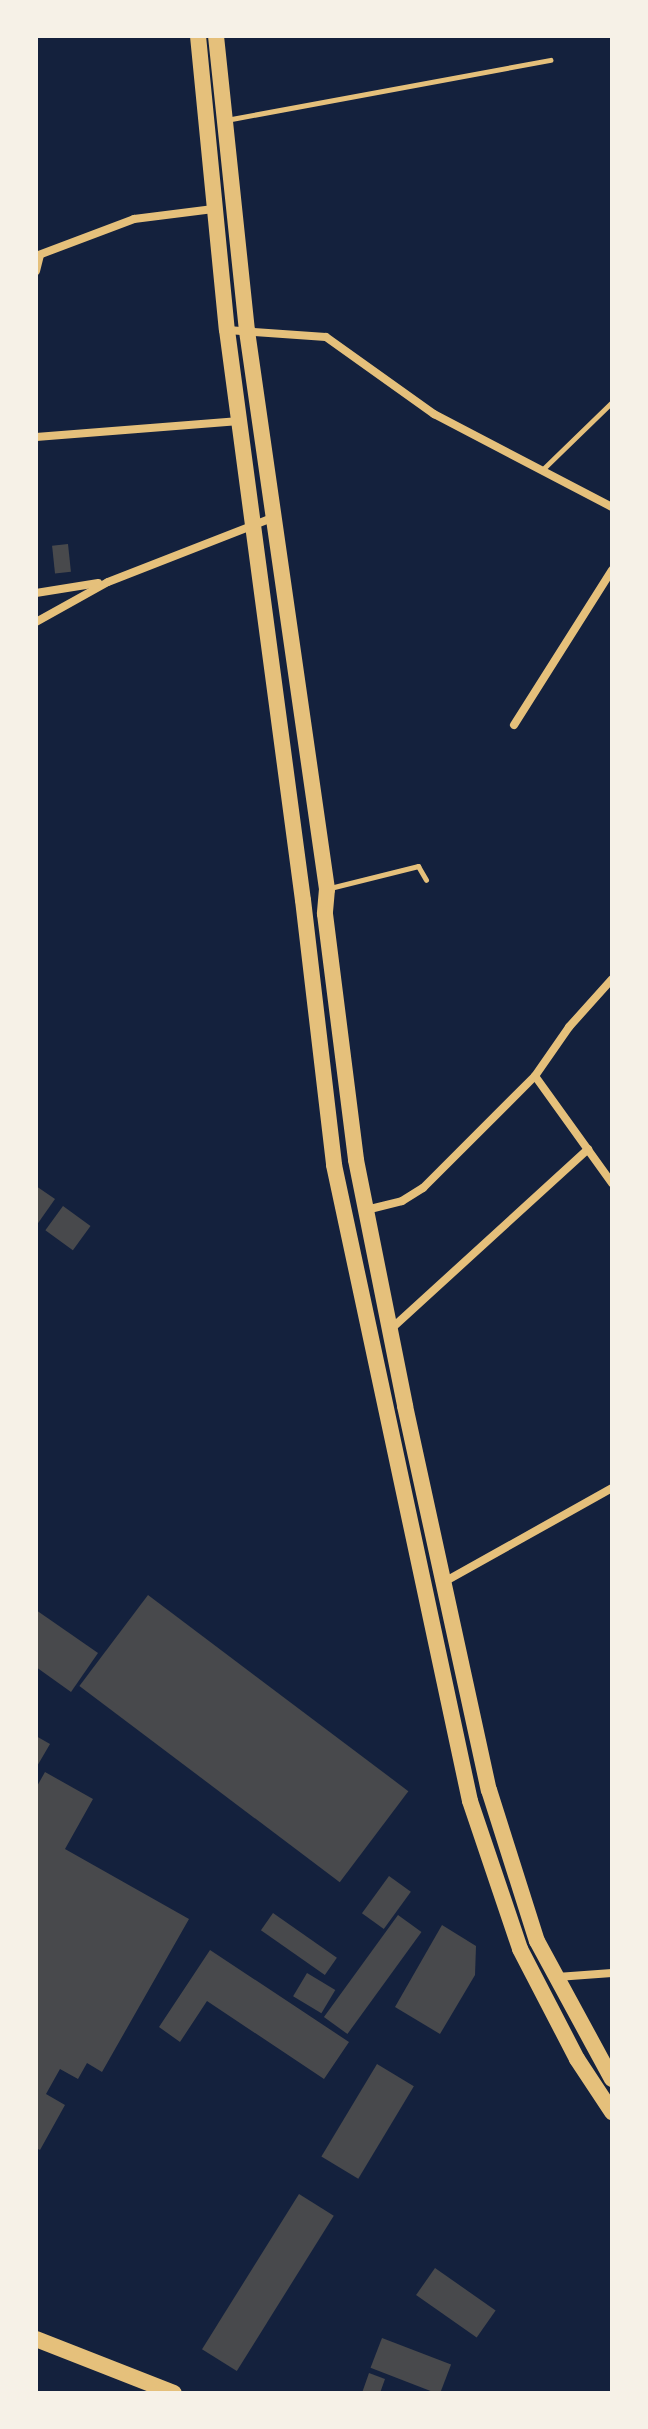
<!DOCTYPE html>
<html>
<head>
<meta charset="utf-8">
<style>
  body { margin:0 }
  #map { position:relative; width:648px; height:2429px; overflow:hidden; background:#14213d; font-family:"Varela Round",sans-serif }
  div>[style] { position:absolute }
  .building>* { inset:0; background:#48494c; transform-origin:0 0 }
  .service>* { height:5px; margin:-2.5px; padding:0 2.5px; transform-origin:2.5px; border-radius:2.5px; background:#e5c07b }
  .minor>* { height:8px; margin:-4px; padding:0 4px; transform-origin:4px; border-radius:4px; background:#e5c07b }
  .primary>* { height:16px; margin:-8px; padding:0 8px; transform-origin:8px; border-radius:8px; background:#e5c07b }
  span { translate:-50% -50%; white-space:nowrap; text-align:center; line-height:1.15; -webkit-text-stroke:6px #f6f1e7; paint-order:stroke }
  .frame { position:absolute; inset:0; border:38px solid #f6f1e7; pointer-events:none }
</style>
</head>
<body>
<div id="map">
  <div class="building">
    <i style="left:68px;top:544px;width:28px;height:16px;rotate:84deg"></i>
    <i style="clip-path:polygon(36px 1186px,55px 1199px,36px 1226px)"></i>
    <i style="left:63px;top:1206px;width:34px;height:30px;rotate:36deg"></i>
    <i style="left:148px;top:1595px;width:326px;height:114px;rotate:37deg"></i>
    <i style="clip-path:polygon(36px 1610px,98px 1653px,71px 1692px,36px 1667px)"></i>
    <i style="clip-path:polygon(36px 1736px,50px 1744px,36px 1768px)"></i>
    <i style="clip-path:polygon(45px 1772px,93px 1799px,65px 1849px,189px 1919px,102px 2072px,87px 2063px,78px 2079px,60px 2069px,46px 2094px,65px 2105px,40px 2150px,36px 2148px,36px 1788px)"></i>
    <i style="left:389px;top:1876px;width:27px;height:46px;rotate:36deg"></i>
    <i style="left:273px;top:1913px;width:78px;height:21px;rotate:35deg"></i>
    <i style="left:398px;top:1915px;width:29px;height:126px;rotate:36deg"></i>
    <i style="clip-path:polygon(442px 1925px,476px 1946px,475px 1975px,440px 2034px,395px 2007px)"></i>
    <i style="clip-path:polygon(210px 1950px,349px 2042px,324px 2079px,207px 2001px,180px 2042px,159px 2027px)"></i>
    <i style="left:307px;top:1973px;width:33px;height:27px;rotate:31deg"></i>
    <i style="left:377px;top:2064px;width:43px;height:108px;rotate:31deg"></i>
    <i style="left:299px;top:2194px;width:41px;height:183px;rotate:32deg"></i>
    <i style="left:435px;top:2268px;width:74px;height:33px;rotate:35deg"></i>
    <i style="left:382px;top:2338px;width:74px;height:32px;rotate:21deg"></i>
    <i style="clip-path:polygon(369px 2373px,385px 2379px,380px 2393px,362px 2393px)"></i>
  </div>
  <div class="service">
    <i style="left:226px;top:120px;width:330px;rotate:-10.5deg"></i>
    <i style="left:542px;top:470px;width:98px;rotate:-44.2deg"></i>
    <i style="left:330px;top:888px;width:91px;rotate:-14deg"></i>
    <i style="left:418px;top:866px;width:16px;rotate:60deg"></i>
  </div>
  <div class="minor">
    <i style="left:36px;top:256px;width:105px;rotate:-20.7deg"></i>
    <i style="left:134px;top:219px;width:80px;rotate:-7.2deg"></i>
    <i style="left:36px;top:271px;width:16px;rotate:-76deg"></i>
    <i style="left:227px;top:330px;width:99px;rotate:4deg"></i>
    <i style="left:326px;top:337px;width:133px;rotate:35.5deg"></i>
    <i style="left:434px;top:414px;width:201px;rotate:27.6deg"></i>
    <i style="left:36px;top:437px;width:204px;rotate:-4.5deg"></i>
    <i style="left:36px;top:593px;width:63px;rotate:-9.2deg"></i>
    <i style="left:36px;top:622px;width:82px;rotate:-29.1deg"></i>
    <i style="left:108px;top:582px;width:176px;rotate:-21.3deg"></i>
    <i style="left:514px;top:725px;width:183px;rotate:-57.7deg"></i>
    <i style="left:535px;top:1076px;width:132px;rotate:54.3deg"></i>
    <i style="left:366px;top:1210px;width:37px;rotate:-14deg"></i>
    <i style="left:402px;top:1201px;width:25px;rotate:-32deg"></i>
    <i style="left:423px;top:1188px;width:158px;rotate:-45deg"></i>
    <i style="left:535px;top:1076px;width:60px;rotate:-55.2deg"></i>
    <i style="left:569px;top:1027px;width:64px;rotate:-48.1deg"></i>
    <i style="left:391px;top:1329px;width:267px;rotate:-42.4deg"></i>
    <i style="left:444px;top:1582px;width:193px;rotate:-29.2deg"></i>
    <i style="left:557px;top:1977px;width:55px;rotate:-4.2deg"></i>
  </div>
  <div class="primary">
    <i style="left:198px;top:36px;width:295px;rotate:84.4deg"></i>
    <i style="left:227px;top:330px;width:575px;rotate:82.41deg"></i>
    <i style="left:303px;top:900px;width:267px;rotate:83.3deg"></i>
    <i style="left:334px;top:1165px;width:650px;rotate:77.93deg"></i>
    <i style="left:470px;top:1801px;width:156px;rotate:71.3deg"></i>
    <i style="left:520px;top:1949px;width:124px;rotate:62.6deg"></i>
    <i style="left:577px;top:2059px;width:64px;rotate:56.6deg"></i>
    <i style="left:216px;top:36px;width:297px;rotate:84deg"></i>
    <i style="left:247px;top:331px;width:564px;rotate:81.84deg"></i>
    <i style="left:327px;top:889px;width:25px;rotate:95deg"></i>
    <i style="left:325px;top:914px;width:248px;rotate:82.8deg"></i>
    <i style="left:356px;top:1160px;width:251px;rotate:78.7deg"></i>
    <i style="left:405px;top:1406px;width:393px;rotate:77.7deg"></i>
    <i style="left:489px;top:1790px;width:158px;rotate:72.4deg"></i>
    <i style="left:537px;top:1941px;width:157px;rotate:61.5deg"></i>
    <i style="left:36px;top:2339px;width:148px;rotate:21.4deg"></i>
  </div>
  <div class="frame"></div>
</div>
</body>
</html>
